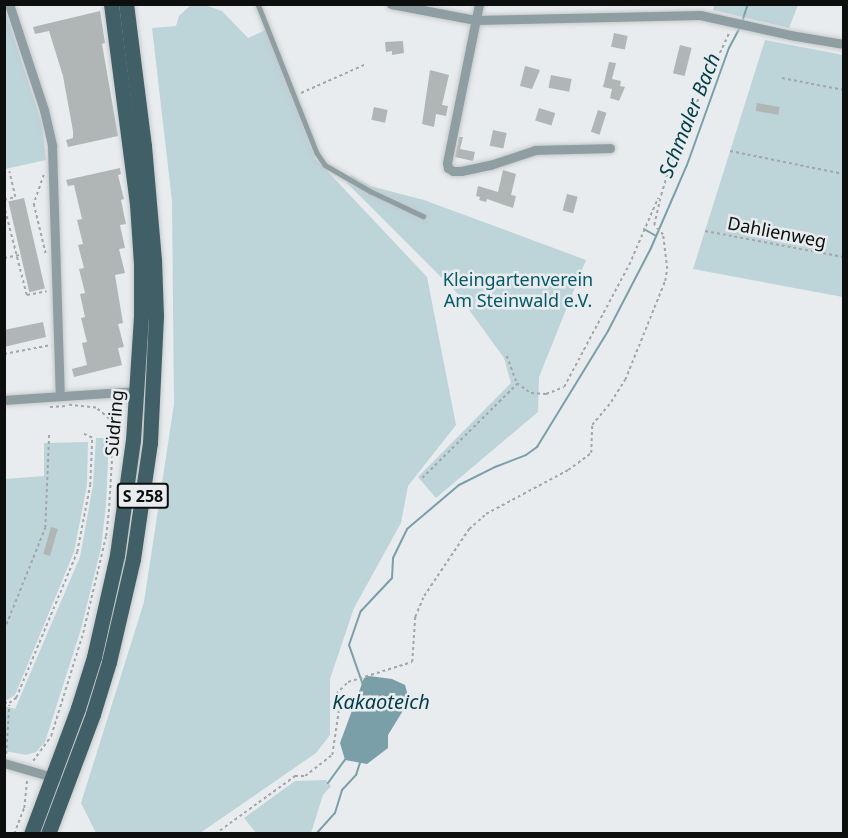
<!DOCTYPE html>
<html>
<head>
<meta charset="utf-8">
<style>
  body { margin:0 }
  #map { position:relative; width:848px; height:838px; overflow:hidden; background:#e8ecee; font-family:"Noto Sans",sans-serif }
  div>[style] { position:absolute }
  .green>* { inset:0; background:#bdd4d9 }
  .water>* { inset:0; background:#7a9fa8 }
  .stream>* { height:2px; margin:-1px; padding:0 1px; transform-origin:1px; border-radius:1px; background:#7a9fa8 }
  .building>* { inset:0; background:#b0b5b6; transform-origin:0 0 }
  .path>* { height:1.5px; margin-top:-0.75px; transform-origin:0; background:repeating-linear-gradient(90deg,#a3a6a8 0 3px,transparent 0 6px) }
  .roads { filter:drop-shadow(0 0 2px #c5c9ca) drop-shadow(0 0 2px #c5c9ca) }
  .lane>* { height:4.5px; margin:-2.25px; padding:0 2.25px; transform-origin:2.25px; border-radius:2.25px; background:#8e9ea2 }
  .street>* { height:9px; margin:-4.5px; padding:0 4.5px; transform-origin:4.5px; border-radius:4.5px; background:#8e9ea2 }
  .primary>* { height:15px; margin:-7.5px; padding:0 7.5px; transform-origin:7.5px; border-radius:7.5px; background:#415f66 }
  span { translate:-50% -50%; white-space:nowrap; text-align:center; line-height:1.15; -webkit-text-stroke:5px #e8ecee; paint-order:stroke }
  .shield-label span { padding:2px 4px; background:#e8ecee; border:2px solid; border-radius:4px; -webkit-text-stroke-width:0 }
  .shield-label { font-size:16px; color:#0d0f0f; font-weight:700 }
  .street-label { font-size:18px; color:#0d0f0f }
  .park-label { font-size:18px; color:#055867 }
  .water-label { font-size:20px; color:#003d48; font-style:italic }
  .frame { position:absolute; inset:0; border:6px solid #0d0f0f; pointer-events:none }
</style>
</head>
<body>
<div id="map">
  <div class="green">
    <i style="clip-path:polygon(192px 4px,205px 5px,222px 11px,248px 38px,266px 30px,315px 158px,427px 277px,456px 425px,408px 486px,401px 523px,354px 608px,330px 679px,330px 735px,316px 753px,200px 833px,96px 833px,81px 803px,144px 602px,174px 404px,172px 201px,152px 28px,176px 26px,179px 16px)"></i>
    <i style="clip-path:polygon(714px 5px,798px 5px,789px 28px,713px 10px)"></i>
    <i style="clip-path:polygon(5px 10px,42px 124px,46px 160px,5px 169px)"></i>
    <i style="clip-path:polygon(765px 40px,843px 55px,843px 297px,693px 269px)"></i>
    <i style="clip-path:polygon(351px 175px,370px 186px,424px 200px,586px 260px,539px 377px,538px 412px,436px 498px,418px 477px,511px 383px,504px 358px,457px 293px,347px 183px)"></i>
    <i style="clip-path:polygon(96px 438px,109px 438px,106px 505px,101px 548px,81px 629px,45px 742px,36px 752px,26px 755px,5px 751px,5px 706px,15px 709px,80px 557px,93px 485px)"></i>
    <i style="clip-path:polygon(88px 442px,87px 485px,74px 552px,15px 695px,7px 700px,5px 698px,5px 479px,44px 476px,44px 443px)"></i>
    <i style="clip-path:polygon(326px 780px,331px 786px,323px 795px,311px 833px,256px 833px,244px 818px,295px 781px)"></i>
  </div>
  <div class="water">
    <i style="clip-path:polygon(369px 676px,392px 679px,405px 685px,407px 692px,404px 709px,388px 735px,388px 748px,367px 764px,345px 760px,340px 743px,364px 678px)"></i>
  </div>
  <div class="stream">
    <i style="left:742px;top:22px;width:19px;rotate:-72deg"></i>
    <i style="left:644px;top:229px;width:14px;rotate:30deg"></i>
    <i style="left:363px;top:685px;width:42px;rotate:-109.3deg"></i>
    <i style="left:349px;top:645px;width:36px;rotate:-71deg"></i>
    <i style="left:361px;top:611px;width:45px;rotate:-46.8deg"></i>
    <i style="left:392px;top:578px;width:20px;rotate:-87deg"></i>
    <i style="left:393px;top:558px;width:32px;rotate:-64deg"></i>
    <i style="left:407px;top:529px;width:68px;rotate:-40.2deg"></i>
    <i style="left:459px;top:485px;width:40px;rotate:-26.6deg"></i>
    <i style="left:495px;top:467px;width:33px;rotate:-21deg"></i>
    <i style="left:526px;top:455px;width:14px;rotate:-36deg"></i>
    <i style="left:537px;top:447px;width:136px;rotate:-58.5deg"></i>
    <i style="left:608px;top:331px;width:93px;rotate:-62.6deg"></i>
    <i style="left:651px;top:248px;width:90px;rotate:-66.6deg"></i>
    <i style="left:687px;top:165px;width:124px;rotate:-70.3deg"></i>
    <i style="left:729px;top:48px;width:24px;rotate:-62deg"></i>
    <i style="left:328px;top:783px;width:29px;rotate:-54deg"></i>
    <i style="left:316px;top:834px;width:28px;rotate:-48deg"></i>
    <i style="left:335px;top:813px;width:24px;rotate:-73deg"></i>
    <i style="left:342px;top:790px;width:21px;rotate:-47deg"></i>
    <i style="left:356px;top:775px;width:13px;rotate:-72deg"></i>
  </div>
  <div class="building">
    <i style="clip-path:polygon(100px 11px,105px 43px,102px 44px,118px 136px,68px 147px,66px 140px,73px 138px,73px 131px,63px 76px,49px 31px,35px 34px,33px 27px)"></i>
    <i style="left:614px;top:33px;width:14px;height:14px;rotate:12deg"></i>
    <i style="clip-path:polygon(403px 41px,404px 53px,392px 55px,392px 51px,386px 52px,385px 42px)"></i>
    <i style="left:680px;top:45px;width:12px;height:29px;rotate:14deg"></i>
    <i style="clip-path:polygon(609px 62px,616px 63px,612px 79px,621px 81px,620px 86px,625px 87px,619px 101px,610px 98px,612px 89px,603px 87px)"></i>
    <i style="clip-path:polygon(525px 66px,540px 70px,532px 89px,520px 86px)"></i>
    <i style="clip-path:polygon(430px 70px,449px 75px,442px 105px,448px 106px,446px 116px,436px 114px,434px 127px,422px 124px)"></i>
    <i style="left:551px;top:75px;width:21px;height:13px;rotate:11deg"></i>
    <i style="left:757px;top:103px;width:23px;height:8px;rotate:10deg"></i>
    <i style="left:374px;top:107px;width:14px;height:13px;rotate:12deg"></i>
    <i style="left:539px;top:108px;width:17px;height:13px;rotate:17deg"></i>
    <i style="left:598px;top:110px;width:9px;height:23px;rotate:18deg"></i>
    <i style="left:493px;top:130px;width:14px;height:16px;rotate:12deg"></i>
    <i style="clip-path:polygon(459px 137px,463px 137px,460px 149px,475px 152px,473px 161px,455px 157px)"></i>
    <i style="clip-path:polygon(120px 168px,121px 174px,118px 175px,124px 199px,121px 200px,126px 224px,120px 225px,125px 248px,119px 249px,125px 273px,115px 275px,123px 323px,118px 324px,124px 347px,118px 348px,122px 365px,74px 377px,72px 369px,87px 365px,82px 343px,87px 342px,81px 318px,85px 317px,80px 294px,85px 293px,79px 269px,84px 268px,78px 245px,83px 244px,77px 220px,82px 219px,74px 185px,68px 186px,66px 180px)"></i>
    <i style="clip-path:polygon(503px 170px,516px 174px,511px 195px,516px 196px,513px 208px,487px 199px,486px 202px,479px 200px,480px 197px,476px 196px,478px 186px,498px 192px)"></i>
    <i style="left:567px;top:194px;width:11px;height:17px;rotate:15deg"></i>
    <i style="left:24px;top:198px;width:93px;height:16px;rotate:77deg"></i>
    <i style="clip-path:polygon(43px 322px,46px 337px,4px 347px,4px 330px)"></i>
    <i style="left:51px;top:527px;width:7px;height:28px;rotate:16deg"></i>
  </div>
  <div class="path">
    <i style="left:782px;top:78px;width:63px;rotate:11deg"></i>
    <i style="left:301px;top:93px;width:71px;rotate:-24deg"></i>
    <i style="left:730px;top:151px;width:116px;rotate:11.4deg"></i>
    <i style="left:44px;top:175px;width:31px;rotate:109deg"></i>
    <i style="left:34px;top:204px;width:51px;rotate:76.5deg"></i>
    <i style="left:4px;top:200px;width:11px;rotate:-15deg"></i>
    <i style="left:15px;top:197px;width:26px;rotate:-103deg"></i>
    <i style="left:4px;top:205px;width:93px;rotate:75.7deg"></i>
    <i style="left:27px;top:295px;width:20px;rotate:-11deg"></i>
    <i style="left:705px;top:231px;width:141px;rotate:10.6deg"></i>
    <i style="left:4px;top:258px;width:16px;rotate:-11deg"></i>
    <i style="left:4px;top:354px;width:48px;rotate:-10.8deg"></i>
    <i style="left:507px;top:356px;width:29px;rotate:70deg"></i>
    <i style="left:517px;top:383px;width:17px;rotate:36deg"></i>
    <i style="left:531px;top:393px;width:15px;rotate:4deg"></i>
    <i style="left:546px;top:394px;width:19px;rotate:-21deg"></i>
    <i style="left:564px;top:387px;width:138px;rotate:-62deg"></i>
    <i style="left:629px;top:265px;width:73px;rotate:-66.6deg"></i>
    <i style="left:50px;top:407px;width:17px;rotate:-3deg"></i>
    <i style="left:422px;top:478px;width:134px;rotate:-44.7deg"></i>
    <i style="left:4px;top:630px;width:110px;rotate:-68.1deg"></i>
    <i style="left:45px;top:528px;width:94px;rotate:-87.6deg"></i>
    <i style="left:4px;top:702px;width:5px;rotate:11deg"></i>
    <i style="left:9px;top:703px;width:9px;rotate:-36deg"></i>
    <i style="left:16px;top:698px;width:158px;rotate:-67.3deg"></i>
    <i style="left:77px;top:552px;width:68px;rotate:-79deg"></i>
    <i style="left:90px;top:485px;width:47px;rotate:-87.6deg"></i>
    <i style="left:92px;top:438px;width:10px;rotate:-156deg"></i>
    <i style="left:6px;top:754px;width:49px;rotate:-86.5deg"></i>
    <i style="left:33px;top:761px;width:31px;rotate:-54deg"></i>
    <i style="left:51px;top:736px;width:108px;rotate:-72.7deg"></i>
    <i style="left:83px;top:633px;width:100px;rotate:-76.7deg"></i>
    <i style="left:106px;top:536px;width:30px;rotate:-84deg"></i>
    <i style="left:109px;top:506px;width:68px;rotate:-86.6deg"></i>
    <i style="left:113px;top:438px;width:19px;rotate:-102deg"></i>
    <i style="left:109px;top:419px;width:17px;rotate:-140deg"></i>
    <i style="left:96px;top:408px;width:29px;rotate:-174deg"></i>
    <i style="left:14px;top:834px;width:28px;rotate:-69deg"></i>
    <i style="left:24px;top:808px;width:29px;rotate:-84deg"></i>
    <i style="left:215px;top:834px;width:99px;rotate:-35.9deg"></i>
    <i style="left:295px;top:776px;width:10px"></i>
    <i style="left:305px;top:776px;width:34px;rotate:-38deg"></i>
    <i style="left:332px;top:755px;width:48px;rotate:-81.5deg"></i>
    <i style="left:339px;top:708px;width:14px;rotate:-102deg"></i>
    <i style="left:336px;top:694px;width:17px;rotate:-45deg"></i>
    <i style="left:348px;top:682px;width:67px;rotate:-17.4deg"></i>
    <i style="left:412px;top:662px;width:45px;rotate:-86.2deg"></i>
    <i style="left:415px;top:617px;width:23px;rotate:-67deg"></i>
    <i style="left:424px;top:596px;width:81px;rotate:-56.1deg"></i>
    <i style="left:469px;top:529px;width:23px;rotate:-41deg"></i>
    <i style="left:486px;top:514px;width:93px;rotate:-28.2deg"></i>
    <i style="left:568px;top:470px;width:29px;rotate:-36deg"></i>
    <i style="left:591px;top:453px;width:28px;rotate:-88deg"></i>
    <i style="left:592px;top:425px;width:30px;rotate:-50deg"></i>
    <i style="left:611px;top:402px;width:26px;rotate:-58deg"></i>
    <i style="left:625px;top:380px;width:107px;rotate:-68deg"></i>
    <i style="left:665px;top:281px;width:12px;rotate:-81deg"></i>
    <i style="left:667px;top:269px;width:34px;rotate:-97deg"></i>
    <i style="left:663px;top:235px;width:13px;rotate:-132deg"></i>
    <i style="left:654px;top:225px;width:31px;rotate:-77deg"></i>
    <i style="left:661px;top:195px;width:46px;rotate:-73.5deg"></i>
    <i style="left:674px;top:151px;width:132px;rotate:-65deg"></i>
  </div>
  <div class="roads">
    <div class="lane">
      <i style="left:258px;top:4px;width:160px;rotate:68.4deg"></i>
      <i style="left:317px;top:153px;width:14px;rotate:56deg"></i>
      <i style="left:325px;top:165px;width:52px;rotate:30deg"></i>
      <i style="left:370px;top:191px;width:59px;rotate:25.3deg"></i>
    </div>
    <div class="street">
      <i style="left:9px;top:4px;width:112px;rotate:71.7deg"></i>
      <i style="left:44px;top:110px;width:37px;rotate:77deg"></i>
      <i style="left:52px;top:146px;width:249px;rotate:88.2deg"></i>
      <i style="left:391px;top:4px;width:86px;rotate:10.7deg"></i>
      <i style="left:476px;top:20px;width:224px;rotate:-1.3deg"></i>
      <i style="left:700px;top:15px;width:92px;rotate:12.5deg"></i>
      <i style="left:790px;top:35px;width:55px;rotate:9.5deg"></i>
      <i style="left:479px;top:4px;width:162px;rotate:101.4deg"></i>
      <i style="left:447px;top:163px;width:5px;rotate:79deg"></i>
      <i style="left:448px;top:168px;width:6px;rotate:31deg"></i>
      <i style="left:453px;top:171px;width:8px"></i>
      <i style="left:461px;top:171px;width:30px;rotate:-12deg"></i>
      <i style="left:490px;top:165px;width:47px;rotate:-18.4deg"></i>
      <i style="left:535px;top:150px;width:75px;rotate:-1.5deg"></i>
      <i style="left:4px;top:400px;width:133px;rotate:-3.9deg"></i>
      <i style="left:4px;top:763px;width:54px;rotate:16.1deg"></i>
    </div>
    <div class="primary">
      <i style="left:31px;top:834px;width:134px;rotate:-69.5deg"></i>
      <i style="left:78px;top:708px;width:53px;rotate:-72.6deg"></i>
      <i style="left:94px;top:657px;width:105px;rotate:-77.3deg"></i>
      <i style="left:117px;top:555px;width:116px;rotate:-82.1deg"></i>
      <i style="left:133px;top:440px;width:124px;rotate:-86.3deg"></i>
      <i style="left:141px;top:316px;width:52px;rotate:-90deg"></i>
      <i style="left:141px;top:264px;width:60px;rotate:-93.8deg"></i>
      <i style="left:137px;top:204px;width:202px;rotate:-97.4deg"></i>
      <i style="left:48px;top:834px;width:128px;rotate:-69.4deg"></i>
      <i style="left:93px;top:714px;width:54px;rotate:-72.9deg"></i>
      <i style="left:109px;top:662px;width:106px;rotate:-76.9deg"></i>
      <i style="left:133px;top:559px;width:117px;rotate:-81.7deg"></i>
      <i style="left:150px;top:443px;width:127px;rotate:-87.3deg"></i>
      <i style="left:156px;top:316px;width:56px;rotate:-92deg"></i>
      <i style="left:154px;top:260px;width:114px;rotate:-95deg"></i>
      <i style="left:144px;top:146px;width:143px;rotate:-97.2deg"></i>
    </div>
  </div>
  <div class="shield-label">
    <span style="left:143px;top:496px">S 258</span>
  </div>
  <div class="street-label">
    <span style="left:777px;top:232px;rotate:11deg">Dahlienweg</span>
    <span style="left:114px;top:423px;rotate:-85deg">Südring</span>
  </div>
  <div class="park-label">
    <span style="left:518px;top:290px">Kleingartenverein<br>Am Steinwald e.V.</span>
  </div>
  <div class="water-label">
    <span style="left:689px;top:115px;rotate:-68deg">Schmaler Bach</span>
    <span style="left:381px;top:701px">Kakaoteich</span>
  </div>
  <div class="frame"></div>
</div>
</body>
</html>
